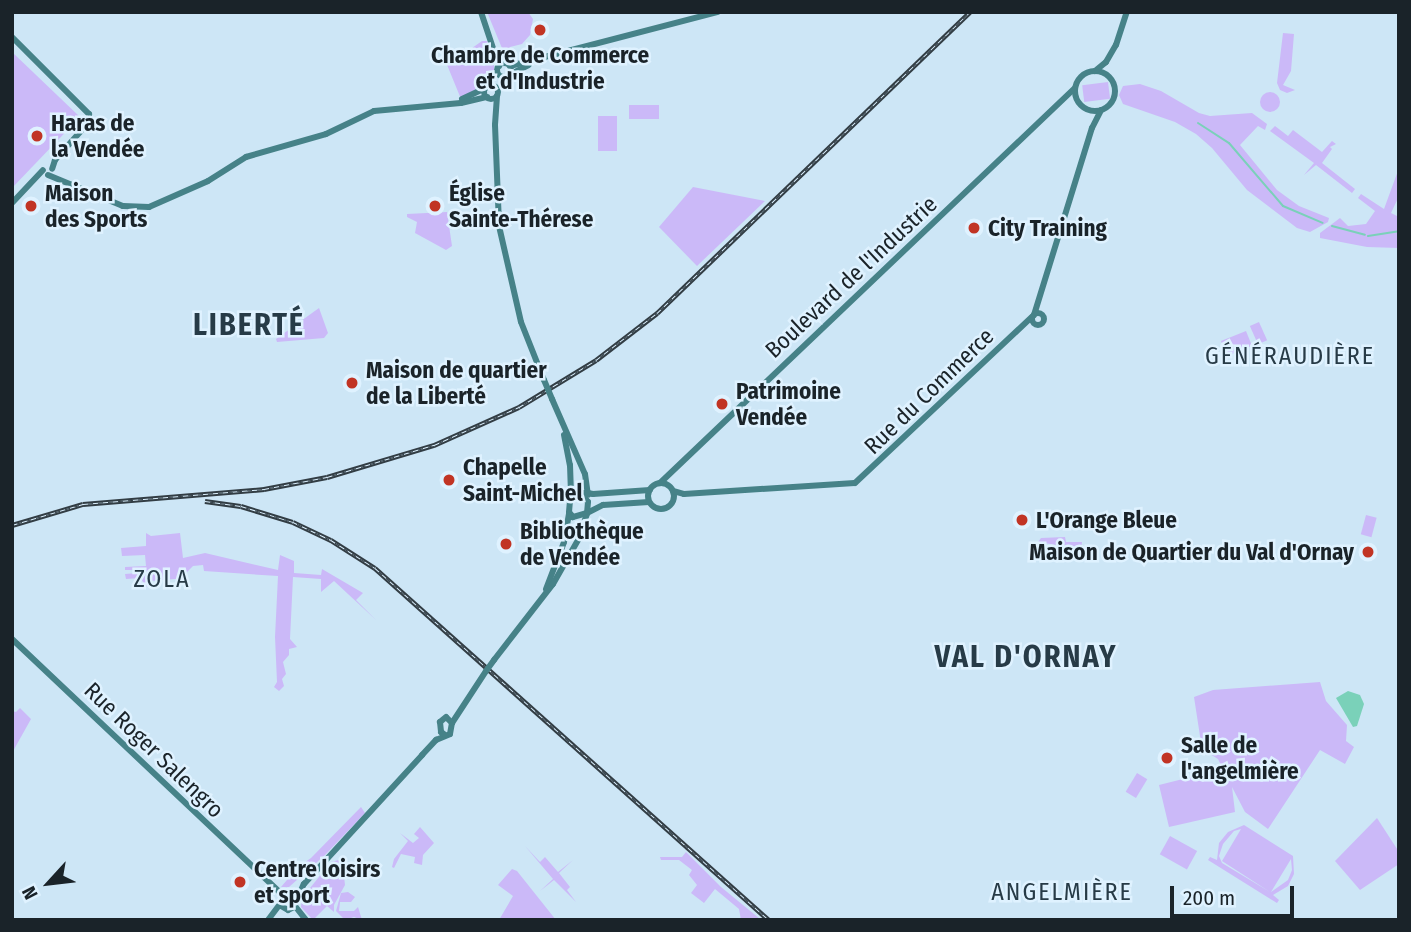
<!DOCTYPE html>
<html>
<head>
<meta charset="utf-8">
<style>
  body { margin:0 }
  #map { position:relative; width:1411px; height:932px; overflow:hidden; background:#cde6f6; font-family:"Fira Sans Condensed",sans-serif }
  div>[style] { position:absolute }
  .green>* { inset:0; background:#cbb9f8; transform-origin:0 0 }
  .round { border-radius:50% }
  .water>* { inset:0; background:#7ad1b9 }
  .stream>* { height:2px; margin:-1px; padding:0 1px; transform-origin:1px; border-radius:1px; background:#7ad1b9 }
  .secondary>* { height:6px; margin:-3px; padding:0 3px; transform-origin:3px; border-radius:3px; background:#468288 }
  .secondary>.ring { margin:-3px; padding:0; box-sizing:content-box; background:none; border:6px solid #468288; border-radius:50% }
  .rail>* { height:4.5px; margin-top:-2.25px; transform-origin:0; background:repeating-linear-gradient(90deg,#dff2ff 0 5px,#323d44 0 10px); box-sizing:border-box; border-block:2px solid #323d44 }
  .secondary-bridge>* { height:6px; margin:-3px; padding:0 3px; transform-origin:3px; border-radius:3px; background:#468288 }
  .dots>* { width:19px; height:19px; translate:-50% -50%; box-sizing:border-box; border:4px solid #dff2ff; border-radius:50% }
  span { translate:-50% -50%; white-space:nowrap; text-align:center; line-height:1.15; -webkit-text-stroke:5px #dff2ff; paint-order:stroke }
  .poi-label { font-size:23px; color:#1a2329; font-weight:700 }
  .left { translate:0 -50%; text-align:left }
  .right { translate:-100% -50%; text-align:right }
  .street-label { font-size:23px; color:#1a2329 }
  .neighbourhood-label { font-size:24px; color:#273b47; letter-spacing:2px }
  .district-label { font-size:30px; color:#273b47; font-weight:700; letter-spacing:2px }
  .frame { position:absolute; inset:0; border:14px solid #1a2329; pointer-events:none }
  .north { position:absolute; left:14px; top:848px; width:70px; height:70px; -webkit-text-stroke:5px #dff2ff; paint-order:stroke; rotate:243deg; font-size:19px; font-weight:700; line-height:28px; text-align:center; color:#1a2329 }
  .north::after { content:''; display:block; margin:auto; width:24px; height:32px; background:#1a2329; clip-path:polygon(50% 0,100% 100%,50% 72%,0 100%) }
  .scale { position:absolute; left:1170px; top:886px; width:124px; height:32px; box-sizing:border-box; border:4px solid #1a2329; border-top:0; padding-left:9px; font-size:21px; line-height:24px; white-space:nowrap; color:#1a2329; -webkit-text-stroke:5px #dff2ff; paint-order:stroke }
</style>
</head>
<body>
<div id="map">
  <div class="green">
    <i style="clip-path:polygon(487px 12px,528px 12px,533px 19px,530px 35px,522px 44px,510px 47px,515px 61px,504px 53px)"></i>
    <i style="clip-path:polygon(1283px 33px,1294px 34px,1291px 71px,1283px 85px,1295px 90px,1287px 93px,1280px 90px,1277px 83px)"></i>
    <i style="clip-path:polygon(482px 41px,487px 41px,494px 58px,494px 74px,490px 83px,461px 99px,443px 55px,465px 53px)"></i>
    <i style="clip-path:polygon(12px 52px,80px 117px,12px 188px)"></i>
    <i style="left:1108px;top:82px;width:17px;height:26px;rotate:83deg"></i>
    <i style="clip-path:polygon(1140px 84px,1161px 91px,1199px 113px,1210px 116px,1252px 113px,1267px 124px,1265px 130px,1258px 126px,1240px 145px,1277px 190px,1299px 206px,1329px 218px,1328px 222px,1310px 232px,1297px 228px,1247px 190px,1212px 148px,1196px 134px,1175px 122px,1123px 104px,1119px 95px,1123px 86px)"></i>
    <i class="round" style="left:1260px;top:92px;width:20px;height:20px"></i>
    <i style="left:659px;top:105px;width:14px;height:30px;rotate:90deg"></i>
    <i style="left:598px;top:116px;width:19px;height:35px"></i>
    <i style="clip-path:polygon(1275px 126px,1288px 136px,1293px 130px,1322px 152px,1332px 141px,1336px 144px,1330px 147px,1332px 149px,1322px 163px,1355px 189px,1352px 193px,1316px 165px,1304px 175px,1314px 163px,1270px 131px)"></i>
    <i style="clip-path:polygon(1399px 168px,1399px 196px,1391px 213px,1399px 217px,1399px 248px,1367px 247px,1320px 238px,1320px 233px,1340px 218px,1348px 226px,1366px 224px,1375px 211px,1358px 198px,1361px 194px,1384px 209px)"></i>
    <i style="clip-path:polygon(693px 187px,765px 201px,697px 266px,659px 227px)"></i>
    <i style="clip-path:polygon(447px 212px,452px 246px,446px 250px,415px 233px,417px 222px,407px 217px,407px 214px)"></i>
    <i style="clip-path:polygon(319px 308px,328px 333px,324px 338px,277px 342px,276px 339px)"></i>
    <i style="left:1259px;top:322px;width:20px;height:10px;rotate:66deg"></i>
    <i style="left:1246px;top:331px;width:16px;height:27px;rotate:68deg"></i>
    <i style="left:1366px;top:515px;width:11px;height:20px;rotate:15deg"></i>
    <i style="clip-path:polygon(146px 533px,151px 536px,180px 533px,183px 558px,205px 553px,278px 570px,280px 555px,294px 561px,294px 573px,321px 575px,322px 569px,363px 593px,356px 600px,376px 620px,334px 581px,321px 592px,321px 579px,293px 577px,290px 639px,297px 647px,289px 649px,289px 655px,283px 662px,286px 674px,282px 679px,284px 686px,279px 691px,274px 687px,277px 682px,275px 637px,278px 576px,204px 571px,203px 565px,193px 566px,187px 572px,187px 578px,150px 581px,150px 587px,147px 587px,140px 578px,126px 579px,125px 574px,138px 573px,138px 570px,125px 570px,125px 567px,146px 566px,145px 555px,122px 556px,121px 548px,146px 546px)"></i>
    <i style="clip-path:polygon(1065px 537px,1066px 542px,1082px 542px,1081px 549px,1038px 542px,1041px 538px)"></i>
    <i style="clip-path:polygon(1320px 682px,1326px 701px,1347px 725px,1346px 741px,1354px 747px,1345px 764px,1320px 750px,1268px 829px,1245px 812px,1232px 787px,1235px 812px,1169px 827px,1159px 785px,1223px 769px,1218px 759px,1202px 749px,1194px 697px,1213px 690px)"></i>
    <i style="clip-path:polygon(20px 708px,31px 719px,12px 753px,12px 711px,16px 712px)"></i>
    <i style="left:1137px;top:773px;width:12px;height:22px;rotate:31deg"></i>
    <i style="clip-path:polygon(361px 807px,365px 813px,325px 855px,289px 887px,281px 887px,298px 867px,311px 858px)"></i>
    <i style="clip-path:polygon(1377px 818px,1399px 852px,1399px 864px,1360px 890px,1335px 861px)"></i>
    <i style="clip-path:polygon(evenodd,1244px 825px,1293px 856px,1294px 874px,1288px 886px,1273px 895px,1279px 900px,1277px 903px,1208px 860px,1210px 857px,1217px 860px,1219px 843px,1228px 832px,1244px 825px,1241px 829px,1222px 861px,1270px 892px,1222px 863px,1219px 856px,1223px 844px,1234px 831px,1241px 829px,1244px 825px,1291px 859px,1292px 870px,1288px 880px,1271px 892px,1291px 859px)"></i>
    <i style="clip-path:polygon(420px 827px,434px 843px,423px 855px,422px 865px,414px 863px,415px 857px,401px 854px,394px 868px,392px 867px,394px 859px,408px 841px,400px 833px,413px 843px,419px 838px,414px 834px)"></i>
    <i style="left:1170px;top:836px;width:31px;height:21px;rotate:29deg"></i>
    <i style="clip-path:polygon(525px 846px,540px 862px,545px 857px,558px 872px,573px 860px,559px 873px,570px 887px,567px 890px,576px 902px,554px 880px,540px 891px,553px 879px)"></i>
    <i style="clip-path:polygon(686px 852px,721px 887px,760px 919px,741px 920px,739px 909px,715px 889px,704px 903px,691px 893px,697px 885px,689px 875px,692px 870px,679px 860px,661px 860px,660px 857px,682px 857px)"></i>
    <i style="clip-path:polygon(342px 859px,345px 885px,334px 905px,334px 912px,327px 906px,313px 920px,301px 907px,302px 898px,331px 862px)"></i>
    <i style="clip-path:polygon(512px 869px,517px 871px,556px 920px,499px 920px,513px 896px,498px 885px)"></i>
    <i style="clip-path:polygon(348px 892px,355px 897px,351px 902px,340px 902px,339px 911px,354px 911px,358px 907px,362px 920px,354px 917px,345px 920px,336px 911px,341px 893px)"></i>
  </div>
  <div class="water">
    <i style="clip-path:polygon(1348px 691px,1360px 695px,1364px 704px,1357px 726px,1353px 727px,1336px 698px)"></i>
  </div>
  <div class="stream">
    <i style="left:1198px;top:123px;width:37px;rotate:33deg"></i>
    <i style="left:1229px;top:143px;width:83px;rotate:49.4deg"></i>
    <i style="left:1283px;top:206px;width:43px;rotate:23deg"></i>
    <i style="left:1332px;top:226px;width:34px;rotate:15deg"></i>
    <i style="left:1368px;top:236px;width:31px;rotate:-9deg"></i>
  </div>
  <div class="secondary">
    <i style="left:481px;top:12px;width:57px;rotate:71.6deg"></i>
    <i style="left:12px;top:37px;width:109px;rotate:45deg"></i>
    <i style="left:89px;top:114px;width:8px;rotate:90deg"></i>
    <i style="left:89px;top:122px;width:51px;rotate:131.8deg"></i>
    <i style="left:55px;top:160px;width:9px;rotate:108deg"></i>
    <i class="ring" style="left:497px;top:63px;width:8px;height:8px"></i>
    <i style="left:510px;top:66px;width:215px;rotate:-14.6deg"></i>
    <i class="ring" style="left:1075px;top:71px;width:34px;height:34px"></i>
    <i style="left:1095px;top:71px;width:14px;rotate:-39deg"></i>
    <i style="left:1106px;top:62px;width:20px;rotate:-60deg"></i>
    <i style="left:1116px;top:45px;width:35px;rotate:-72deg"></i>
    <i style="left:509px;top:75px;width:22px;rotate:-27deg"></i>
    <i class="ring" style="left:484px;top:85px;width:8px;height:8px"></i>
    <i style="left:497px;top:96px;width:29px;rotate:94deg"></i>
    <i style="left:495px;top:125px;width:101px;rotate:87.7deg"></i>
    <i style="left:499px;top:226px;width:98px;rotate:77.1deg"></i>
    <i style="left:521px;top:322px;width:62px;rotate:68.4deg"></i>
    <i style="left:462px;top:99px;width:26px;rotate:-25deg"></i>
    <i style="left:48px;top:175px;width:81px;rotate:22.5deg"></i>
    <i style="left:123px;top:206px;width:26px;rotate:2deg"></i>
    <i style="left:149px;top:207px;width:64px;rotate:-23.8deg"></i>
    <i style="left:208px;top:181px;width:45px;rotate:-32.3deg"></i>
    <i style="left:246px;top:157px;width:83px;rotate:-16deg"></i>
    <i style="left:326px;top:134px;width:53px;rotate:-25.6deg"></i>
    <i style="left:374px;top:111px;width:87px;rotate:-5.3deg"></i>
    <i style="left:461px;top:103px;width:27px;rotate:-13deg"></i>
    <i style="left:12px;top:203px;width:45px;rotate:-46.8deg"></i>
    <i class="ring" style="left:1032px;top:313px;width:6px;height:6px"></i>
    <i style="left:1034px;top:315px;width:196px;rotate:-72.8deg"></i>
    <i style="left:1092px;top:128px;width:20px;rotate:-63deg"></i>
    <i style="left:552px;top:399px;width:82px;rotate:66.3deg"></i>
    <i style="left:585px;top:474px;width:21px;rotate:82deg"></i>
    <i style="left:564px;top:435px;width:31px;rotate:79deg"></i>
    <i style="left:570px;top:465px;width:34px;rotate:88deg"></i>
    <i style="left:660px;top:483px;width:573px;rotate:-43.59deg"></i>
    <i class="ring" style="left:648px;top:483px;width:20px;height:20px"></i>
    <i style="left:673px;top:491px;width:11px;rotate:15deg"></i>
    <i style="left:684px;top:494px;width:171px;rotate:-3.7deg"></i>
    <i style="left:855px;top:483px;width:243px;rotate:-43.2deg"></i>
    <i style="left:581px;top:493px;width:11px;rotate:52deg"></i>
    <i style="left:588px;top:502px;width:11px;rotate:95deg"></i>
    <i style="left:587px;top:513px;width:15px;rotate:164deg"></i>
    <i style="left:573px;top:517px;width:6px;rotate:-129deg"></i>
    <i style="left:569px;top:512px;width:11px;rotate:-85deg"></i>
    <i style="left:570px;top:501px;width:11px;rotate:-41deg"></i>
    <i style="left:578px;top:494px;width:3px;rotate:-18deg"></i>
    <i style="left:581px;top:493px;width:7px"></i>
    <i style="left:588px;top:493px;width:5px;rotate:11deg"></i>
    <i style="left:593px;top:494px;width:57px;rotate:-4deg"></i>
    <i style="left:587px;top:513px;width:18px;rotate:-27deg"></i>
    <i style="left:603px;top:505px;width:46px;rotate:-3.7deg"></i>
    <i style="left:546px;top:589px;width:50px;rotate:-69deg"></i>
    <i style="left:564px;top:542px;width:29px;rotate:-80deg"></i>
    <i style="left:12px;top:639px;width:374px;rotate:43.4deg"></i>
    <i style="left:494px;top:660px;width:96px;rotate:-52.2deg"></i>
    <i style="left:553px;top:584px;width:51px;rotate:-60.4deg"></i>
    <i style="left:578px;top:540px;width:28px;rotate:-71deg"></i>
    <i style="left:452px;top:723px;width:62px;rotate:-56.8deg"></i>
    <i style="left:295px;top:899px;width:11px;rotate:-165deg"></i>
    <i style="left:284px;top:896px;width:10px;rotate:107deg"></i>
    <i style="left:281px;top:906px;width:8px;rotate:30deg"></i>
    <i style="left:288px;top:910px;width:7px;rotate:-27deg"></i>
    <i style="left:294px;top:907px;width:25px;rotate:-67deg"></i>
    <i style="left:304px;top:884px;width:175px;rotate:-47.5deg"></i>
    <i style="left:422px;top:755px;width:21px;rotate:-47deg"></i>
    <i style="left:436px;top:740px;width:15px;rotate:-23deg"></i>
    <i style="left:450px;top:734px;width:11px;rotate:-80deg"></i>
    <i style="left:452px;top:723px;width:8px;rotate:-135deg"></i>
    <i style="left:446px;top:717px;width:8px;rotate:140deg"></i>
    <i style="left:440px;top:722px;width:10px;rotate:84deg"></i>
    <i style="left:441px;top:732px;width:5px;rotate:37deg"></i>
    <i style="left:295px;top:906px;width:18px;rotate:52deg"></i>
    <i style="left:268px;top:920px;width:20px;rotate:-53deg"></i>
  </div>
  <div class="rail">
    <i style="left:205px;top:501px;width:36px;rotate:8deg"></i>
    <i style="left:241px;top:506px;width:54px;rotate:17.1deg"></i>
    <i style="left:293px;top:522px;width:42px;rotate:25.3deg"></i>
    <i style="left:331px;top:540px;width:52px;rotate:32.5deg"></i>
    <i style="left:375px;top:568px;width:528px;rotate:41.78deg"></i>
    <i style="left:12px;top:525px;width:74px;rotate:-16.5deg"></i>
    <i style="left:83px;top:504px;width:182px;rotate:-4.7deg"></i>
    <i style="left:264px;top:489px;width:64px;rotate:-10.8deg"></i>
    <i style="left:327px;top:477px;width:112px;rotate:-16.7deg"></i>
    <i style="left:434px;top:445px;width:93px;rotate:-24.1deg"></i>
    <i style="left:519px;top:407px;width:90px;rotate:-31.4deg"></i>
    <i style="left:596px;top:360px;width:77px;rotate:-37.6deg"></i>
    <i style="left:657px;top:313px;width:434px;rotate:-43.9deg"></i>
  </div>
  <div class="secondary-bridge">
    <i style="left:544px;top:380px;width:21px;rotate:67deg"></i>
    <i style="left:486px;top:671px;width:14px;rotate:-54deg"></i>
  </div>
  <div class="dots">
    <i style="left:540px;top:30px;background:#c13424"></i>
    <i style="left:37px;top:136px;background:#c13424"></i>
    <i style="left:31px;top:206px;background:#c13424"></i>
    <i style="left:435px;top:206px;background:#c13424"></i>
    <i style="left:974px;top:228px;background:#c13424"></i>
    <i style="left:352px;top:383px;background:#c13424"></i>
    <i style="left:722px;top:404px;background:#c13424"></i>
    <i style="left:449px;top:480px;background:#c13424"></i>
    <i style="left:1022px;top:520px;background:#c13424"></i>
    <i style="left:506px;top:544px;background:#c13424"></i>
    <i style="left:1368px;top:552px;background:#c13424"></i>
    <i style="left:1167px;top:758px;background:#c13424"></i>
    <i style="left:240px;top:882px;background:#c13424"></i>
  </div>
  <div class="poi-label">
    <span style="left:540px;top:68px">Chambre de Commerce<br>et d'Industrie</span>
    <span class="left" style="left:51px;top:136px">Haras de<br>la Vendée</span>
    <span class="left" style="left:45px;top:206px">Maison<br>des Sports</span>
    <span class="left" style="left:449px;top:206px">Église<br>Sainte-Thérese</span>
    <span class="left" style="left:988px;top:228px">City Training</span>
    <span class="left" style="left:366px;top:383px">Maison de quartier<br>de la Liberté</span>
    <span class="left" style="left:736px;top:404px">Patrimoine<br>Vendée</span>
    <span class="left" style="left:463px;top:480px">Chapelle<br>Saint-Michel</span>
    <span class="left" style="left:1036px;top:520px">L'Orange Bleue</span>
    <span class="left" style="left:520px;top:544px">Bibliothèque<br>de Vendée</span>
    <span class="right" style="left:1354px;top:552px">Maison de Quartier du Val d'Ornay</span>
    <span class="left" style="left:1181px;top:758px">Salle de<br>l'angelmière</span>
    <span class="left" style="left:254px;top:882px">Centre loisirs<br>et sport</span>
  </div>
  <div class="street-label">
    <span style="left:851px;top:277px;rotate:-43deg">Boulevard de l'Industrie</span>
    <span style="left:929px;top:391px;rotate:-44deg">Rue du Commerce</span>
    <span style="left:154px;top:750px;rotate:44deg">Rue Roger Salengro</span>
  </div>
  <div class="neighbourhood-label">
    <span style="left:1290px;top:357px">GÉNÉRAUDIÈRE</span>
    <span style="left:162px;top:580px">ZOLA</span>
    <span style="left:1062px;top:893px">ANGELMIÈRE</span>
  </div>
  <div class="district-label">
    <span style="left:249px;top:325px">LIBERTÉ</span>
    <span style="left:1026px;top:657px">VAL D'ORNAY</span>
  </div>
  <div class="frame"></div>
  <div class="north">N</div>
  <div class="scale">200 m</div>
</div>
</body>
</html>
